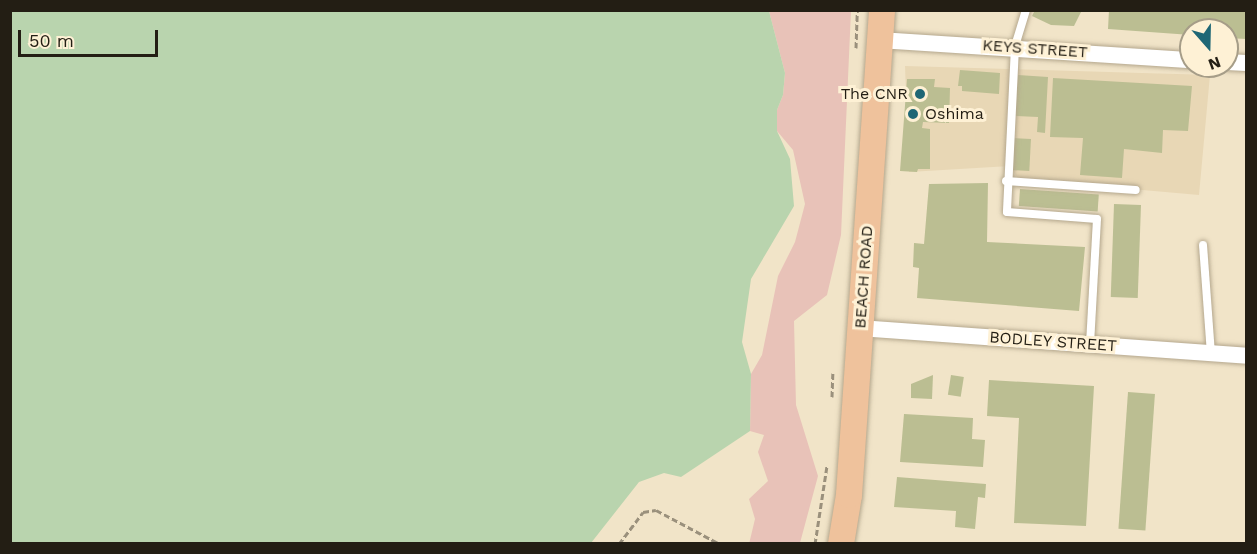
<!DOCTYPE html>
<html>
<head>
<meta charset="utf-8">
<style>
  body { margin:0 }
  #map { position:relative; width:1257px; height:554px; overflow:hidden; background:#f1e4c8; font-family:"Work Sans",sans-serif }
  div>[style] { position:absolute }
  .built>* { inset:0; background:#e8d7b5 }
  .green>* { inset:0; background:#e8c2b8 }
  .water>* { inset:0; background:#b9d4ae }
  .building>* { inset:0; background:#bbbe92; transform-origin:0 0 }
  .path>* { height:3px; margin-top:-1.5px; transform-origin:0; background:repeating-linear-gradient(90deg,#9a907c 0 6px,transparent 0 9px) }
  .roads { filter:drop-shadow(0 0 2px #b4a78d) drop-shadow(0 0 2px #b4a78d) }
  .service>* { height:8px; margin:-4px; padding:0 4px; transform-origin:4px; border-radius:4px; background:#fff }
  .minor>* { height:16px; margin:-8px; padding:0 8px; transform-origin:8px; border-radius:8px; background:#fff }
  .primary>* { height:26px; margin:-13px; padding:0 13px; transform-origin:13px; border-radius:13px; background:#efc29c }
  .dots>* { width:16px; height:16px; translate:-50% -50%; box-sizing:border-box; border:3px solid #fef1d5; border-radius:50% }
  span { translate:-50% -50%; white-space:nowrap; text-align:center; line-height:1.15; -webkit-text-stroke:6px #fef1d5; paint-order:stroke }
  .street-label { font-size:16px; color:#231e14 }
  .poi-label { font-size:16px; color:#231e14 }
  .right { translate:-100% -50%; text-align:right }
  .left { translate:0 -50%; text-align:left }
  .frame { position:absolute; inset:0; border:12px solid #231e14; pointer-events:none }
  .north { position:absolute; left:1179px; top:18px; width:60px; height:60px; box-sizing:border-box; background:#fef1d5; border:2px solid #a69d88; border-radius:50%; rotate:160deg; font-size:16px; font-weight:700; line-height:24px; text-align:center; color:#231e14 }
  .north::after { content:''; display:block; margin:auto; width:21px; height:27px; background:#1f6775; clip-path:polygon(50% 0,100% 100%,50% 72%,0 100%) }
  .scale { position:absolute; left:18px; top:30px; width:140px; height:27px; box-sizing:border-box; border:3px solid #231e14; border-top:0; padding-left:8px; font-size:18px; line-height:21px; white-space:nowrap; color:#231e14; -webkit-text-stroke:4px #fef1d5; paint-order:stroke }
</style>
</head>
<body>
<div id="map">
  <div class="built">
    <i style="clip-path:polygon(905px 66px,1210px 75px,1199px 195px,1018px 179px,1010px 166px,909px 172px)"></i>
  </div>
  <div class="green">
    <i style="clip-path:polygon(769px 11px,851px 11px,841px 235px,827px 295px,794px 321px,796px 405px,818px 476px,800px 543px,749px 544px,755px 519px,749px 499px,768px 481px,758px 452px,764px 435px,750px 431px,751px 374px,762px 355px,778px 276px,795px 242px,805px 204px,793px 150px,777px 131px,777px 110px,783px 95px,785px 73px)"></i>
  </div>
  <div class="water">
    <i style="clip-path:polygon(10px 11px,769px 11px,785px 73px,783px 95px,777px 110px,777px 131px,790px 159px,794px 206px,751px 279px,742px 342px,751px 374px,750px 431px,681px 477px,664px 473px,639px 482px,591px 543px,11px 543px)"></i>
  </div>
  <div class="building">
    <i style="clip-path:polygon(1035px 10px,1082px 10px,1074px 26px,1051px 25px,1032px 16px)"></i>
    <i style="clip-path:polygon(1109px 10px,1246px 10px,1246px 39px,1227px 38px,1227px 30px,1191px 30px,1191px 35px,1108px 29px)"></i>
    <i style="clip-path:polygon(960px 70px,1000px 73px,999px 94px,962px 91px,962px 86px,958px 86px)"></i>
    <i style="clip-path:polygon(1018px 75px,1048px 77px,1045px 133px,1037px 132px,1038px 117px,1015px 116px)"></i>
    <i style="clip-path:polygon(1053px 78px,1192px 86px,1188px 131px,1163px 130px,1162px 153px,1124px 149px,1122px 178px,1080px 175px,1083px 138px,1050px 137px)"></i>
    <i style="clip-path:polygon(907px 79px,935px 79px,934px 87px,950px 88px,949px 123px,923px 122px,922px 128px,930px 129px,930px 169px,918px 169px,917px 172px,900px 171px)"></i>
    <i style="left:1011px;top:138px;width:20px;height:32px;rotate:3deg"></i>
    <i style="clip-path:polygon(988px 183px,987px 242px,1085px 247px,1079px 311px,917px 298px,919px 268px,913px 267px,914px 243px,924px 244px,929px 184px)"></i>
    <i style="left:1020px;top:189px;width:79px;height:17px;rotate:4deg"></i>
    <i style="left:1114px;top:204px;width:27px;height:93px;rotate:2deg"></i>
    <i style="clip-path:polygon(933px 375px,932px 399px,911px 398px,911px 384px)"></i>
    <i style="left:951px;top:375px;width:13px;height:20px;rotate:9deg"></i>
    <i style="clip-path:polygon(989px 380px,1094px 386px,1086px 526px,1014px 523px,1019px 418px,987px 416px)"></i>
    <i style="left:1128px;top:392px;width:27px;height:137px;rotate:4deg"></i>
    <i style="clip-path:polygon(904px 414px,973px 418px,972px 439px,985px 440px,983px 467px,900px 462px)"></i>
    <i style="clip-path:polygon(897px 477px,986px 484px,985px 498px,978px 497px,975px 529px,955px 527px,956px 511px,894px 507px)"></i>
  </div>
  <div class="path">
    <i style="left:856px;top:48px;width:38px;rotate:-88deg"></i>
    <i style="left:832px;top:397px;width:24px;rotate:-88deg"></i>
    <i style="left:619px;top:544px;width:40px;rotate:-53deg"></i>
    <i style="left:643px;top:512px;width:13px;rotate:-9deg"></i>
    <i style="left:656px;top:510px;width:72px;rotate:28deg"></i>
    <i style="left:815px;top:544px;width:79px;rotate:-81.3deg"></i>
  </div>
  <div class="roads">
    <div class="service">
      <i style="left:1026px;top:10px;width:39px;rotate:107deg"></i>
      <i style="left:1015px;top:47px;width:165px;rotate:92.8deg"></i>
      <i style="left:1007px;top:212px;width:90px;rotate:4.4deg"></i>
      <i style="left:1097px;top:219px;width:126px;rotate:93.2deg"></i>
      <i style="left:1006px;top:181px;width:130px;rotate:4deg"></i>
      <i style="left:1203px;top:245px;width:109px;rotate:85.8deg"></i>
    </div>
    <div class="minor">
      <i style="left:879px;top:40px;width:313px;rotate:3.7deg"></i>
      <i style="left:1227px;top:62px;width:19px;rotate:3deg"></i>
      <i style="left:860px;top:328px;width:387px;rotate:4.1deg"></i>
    </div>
    <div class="primary">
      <i style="left:841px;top:544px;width:50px;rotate:-80.7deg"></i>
      <i style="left:849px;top:495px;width:486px;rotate:-86.1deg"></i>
    </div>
  </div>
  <div class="dots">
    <i style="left:920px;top:94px;background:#1f6775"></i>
    <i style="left:913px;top:114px;background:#1f6775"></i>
  </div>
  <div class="street-label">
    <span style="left:1035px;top:49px;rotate:4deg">KEYS STREET</span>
    <span style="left:864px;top:277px;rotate:-86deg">BEACH ROAD</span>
    <span style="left:1053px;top:342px;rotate:4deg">BODLEY STREET</span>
  </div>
  <div class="poi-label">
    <span class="right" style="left:908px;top:94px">The CNR</span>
    <span class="left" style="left:925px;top:114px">Oshima</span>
  </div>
  <div class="frame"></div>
  <div class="north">N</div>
  <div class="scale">50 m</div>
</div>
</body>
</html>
